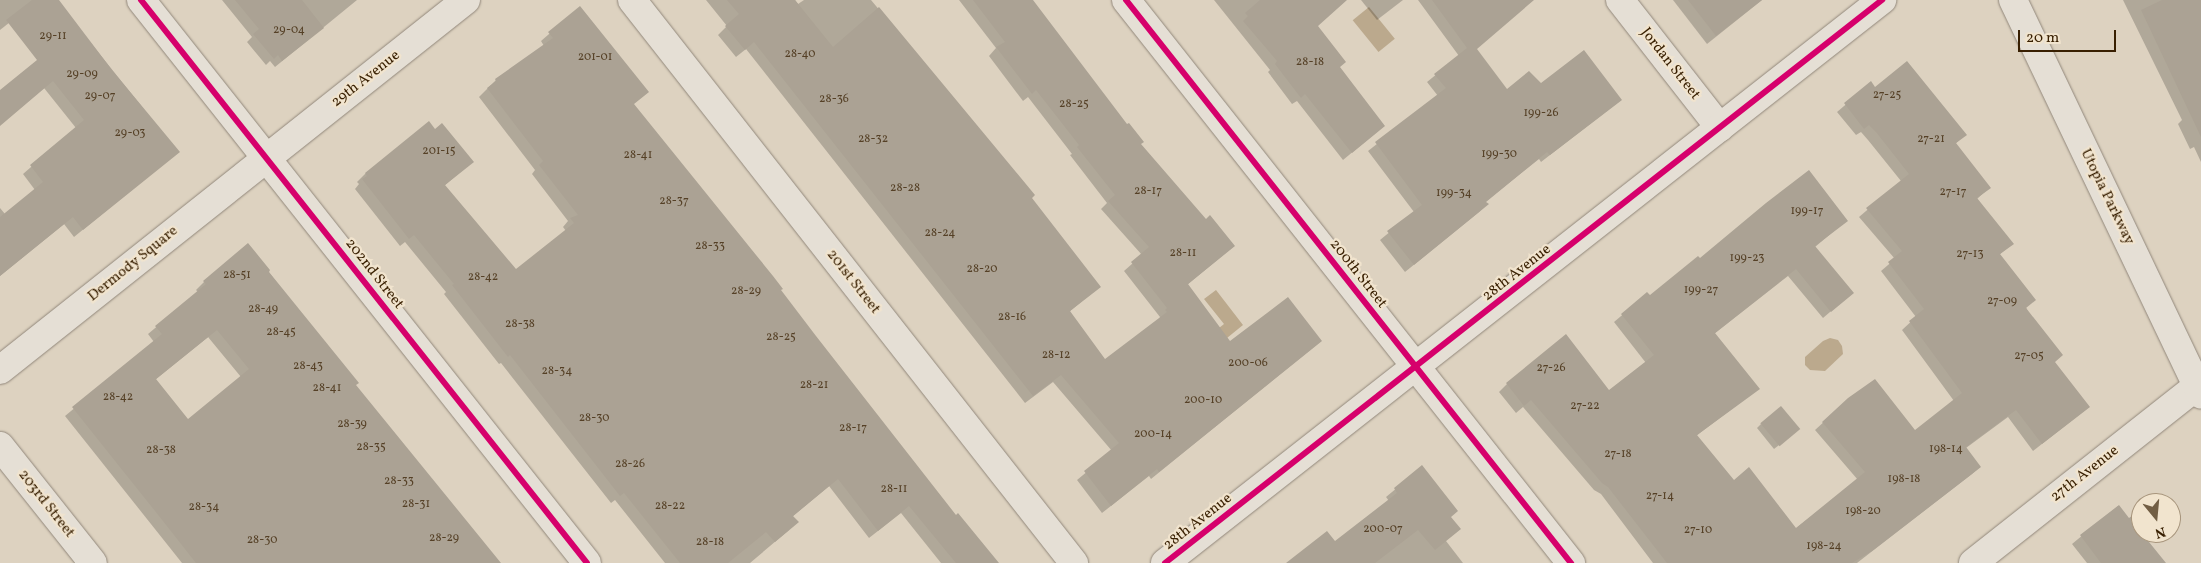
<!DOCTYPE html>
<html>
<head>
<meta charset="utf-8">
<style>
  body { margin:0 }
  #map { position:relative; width:2201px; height:563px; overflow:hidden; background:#ddd2c0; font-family:Vollkorn,serif }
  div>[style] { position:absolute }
  .water>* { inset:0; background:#bba98d; transform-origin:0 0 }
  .shadow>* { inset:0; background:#0003 }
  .building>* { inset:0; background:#aba294; transform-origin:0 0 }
  .roads { filter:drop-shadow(0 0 1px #91877a) drop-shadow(0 0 1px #91877a) }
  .street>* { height:28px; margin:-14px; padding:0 14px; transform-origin:14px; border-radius:14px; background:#e5dfd5 }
  .secondary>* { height:28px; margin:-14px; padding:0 14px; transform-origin:14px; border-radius:14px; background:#e5dfd5 }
  .cycleway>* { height:6px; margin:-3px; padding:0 3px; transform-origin:3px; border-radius:3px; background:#d6006c }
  span { translate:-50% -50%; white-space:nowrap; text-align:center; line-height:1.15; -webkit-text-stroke:4.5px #f1e4ce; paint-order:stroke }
  .number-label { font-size:12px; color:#554026 }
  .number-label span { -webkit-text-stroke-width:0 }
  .street-label { font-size:15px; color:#381f01 }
  .north { position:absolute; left:2131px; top:493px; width:50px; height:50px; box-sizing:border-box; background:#f1e4ce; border:1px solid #a7957c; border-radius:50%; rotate:163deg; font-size:14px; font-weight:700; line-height:20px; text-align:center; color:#381f01 }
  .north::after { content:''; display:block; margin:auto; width:18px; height:22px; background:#725e44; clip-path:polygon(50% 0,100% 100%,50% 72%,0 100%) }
  .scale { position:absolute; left:2018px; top:30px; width:98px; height:22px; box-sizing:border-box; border:2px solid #381f01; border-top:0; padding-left:6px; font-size:15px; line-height:18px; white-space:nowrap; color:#381f01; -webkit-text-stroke:4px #f1e4ce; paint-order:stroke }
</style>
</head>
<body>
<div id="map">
  <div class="water">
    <i style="left:1369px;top:7px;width:41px;height:21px;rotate:51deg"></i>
    <i style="clip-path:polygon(1216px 290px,1243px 325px,1227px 338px,1219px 328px,1224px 324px,1204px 299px)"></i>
    <i style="clip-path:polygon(1830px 338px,1838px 340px,1842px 346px,1843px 354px,1825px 371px,1810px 370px,1805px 365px,1805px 357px,1823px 341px)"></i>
  </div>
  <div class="shadow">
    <i style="clip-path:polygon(0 0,38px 0,0 30px)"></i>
    <i style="clip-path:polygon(222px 0,357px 0,275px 67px,270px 61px,266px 65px,247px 42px,252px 37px)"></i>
    <i style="clip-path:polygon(706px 0,795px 0,798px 4px,804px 0,871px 0,1034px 195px,1031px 198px,1099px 287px,1069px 312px,1105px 360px,1159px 320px,1160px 317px,1124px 271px,1142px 255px,1101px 209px,1107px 203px,1070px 155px,1072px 154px,1028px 97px,1023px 101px,989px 56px,996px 48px,959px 0,1028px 0,1140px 144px,1206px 221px,1234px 246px,1187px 285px,1230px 343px,1321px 341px,1151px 479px,1149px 476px,1102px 513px,1077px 480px,1112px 451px,1053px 382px,1025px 403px,746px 49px,736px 57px,718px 35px,727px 26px)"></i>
    <i style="clip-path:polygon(1214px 0,1346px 0,1316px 26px,1339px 68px,1384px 126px,1343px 160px,1297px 101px,1292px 104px,1268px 72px,1270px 70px)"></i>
    <i style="clip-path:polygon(1361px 0,1403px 0,1377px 20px)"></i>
    <i style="clip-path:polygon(1418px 0,1521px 0,1476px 49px,1507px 91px,1541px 85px,1621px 100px,1541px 162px,1539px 159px,1485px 202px,1487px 204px,1479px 212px,1405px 272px,1380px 240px,1414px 212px,1368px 151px,1438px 96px,1427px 82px,1459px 56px)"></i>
    <i style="clip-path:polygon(1673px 0,1762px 0,1707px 44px)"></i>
    <i style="clip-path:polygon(2123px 0,2201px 0,2201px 162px,2194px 147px,2190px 149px,2178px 124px,2182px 120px)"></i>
    <i style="clip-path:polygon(579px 8px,633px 105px,956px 517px,998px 563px,941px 563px,901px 513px,869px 538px,829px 486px,792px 517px,789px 530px,750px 563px,665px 563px,615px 500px,611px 503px,501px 363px,499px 364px,444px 294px,446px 292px,405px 242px,400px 246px,355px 189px,359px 184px,357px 182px,365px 174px,428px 123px,434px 131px,472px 162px,444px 186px,516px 271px,566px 231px,563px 227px,568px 221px,532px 174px,535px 170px,479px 97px,496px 80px,544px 46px,541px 41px)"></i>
    <i style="clip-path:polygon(78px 27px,178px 152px,74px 237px,64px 224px,0 276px,0 208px,5px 214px,35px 190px,23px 174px,76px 128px,44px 88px,0 125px,0 92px)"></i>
    <i style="clip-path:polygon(1871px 83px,1875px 89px,1965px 135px,1955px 144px,1989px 188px,1977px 199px,2012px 244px,1999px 255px,2054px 362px,2089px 407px,2033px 451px,2008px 417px,1966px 448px,1980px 467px,1972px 474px,1857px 563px,1653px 563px,1601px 494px,1594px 490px,1523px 407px,1516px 413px,1499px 392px,1507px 384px,1609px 391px,1646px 363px,1614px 322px,1647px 294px,1650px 297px,1700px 260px,1846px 221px,1815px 247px,1844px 300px,1823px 318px,1788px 276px,1714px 334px,1758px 389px,1696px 436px,1734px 482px,1795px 529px,1858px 480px,1815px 430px,1849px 399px,1915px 431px,1954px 401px,1902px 330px,1916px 317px,1881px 271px,1895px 259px,1859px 217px,1901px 181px,1868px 140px,1861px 132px,1856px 135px,1837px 112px)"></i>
    <i style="clip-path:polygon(evenodd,248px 245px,355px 385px,499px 563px,182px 563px,65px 416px,154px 342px,148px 334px,198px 292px,196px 290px,204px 282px,248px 245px,208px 337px,241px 377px,187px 421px,155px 380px,208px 337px)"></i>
    <i style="clip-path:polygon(1761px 424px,1794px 433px,1774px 449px,1757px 428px)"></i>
    <i style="clip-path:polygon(1422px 467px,1450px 517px,1446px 541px,1463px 563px,1290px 563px,1334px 543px,1389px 501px,1386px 497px)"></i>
    <i style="clip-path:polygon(2118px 506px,2129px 520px,2141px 525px,2141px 533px,2147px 533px,2148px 543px,2164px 563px,2087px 563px,2072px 544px)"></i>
  </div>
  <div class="building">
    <i style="clip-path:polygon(32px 0,59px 0,112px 70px,180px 152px,83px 230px,73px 217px,0 276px,0 217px,43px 182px,30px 165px,84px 120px,53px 81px,0 126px,0 90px,37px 60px,6px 20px)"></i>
    <i style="clip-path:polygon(235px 0,302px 0,324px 28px,282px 61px,278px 55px,274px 59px,253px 34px,259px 29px)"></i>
    <i style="clip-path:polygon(727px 0,795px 0,833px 47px,879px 7px,1035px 195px,1032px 198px,1101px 287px,1070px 311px,1105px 359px,1167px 312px,1165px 310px,1167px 308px,1131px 262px,1149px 247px,1108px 201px,1115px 195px,1077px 147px,1079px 145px,1036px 90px,1032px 94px,996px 47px,1005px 42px,973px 0,1033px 0,1127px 124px,1129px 123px,1144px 142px,1141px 144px,1206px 219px,1210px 215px,1235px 246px,1188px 284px,1230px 341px,1288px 297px,1322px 341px,1159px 472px,1157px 469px,1111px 506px,1084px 471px,1119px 443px,1061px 375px,1033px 396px,754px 42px,745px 50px,725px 26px,739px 14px)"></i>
    <i style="clip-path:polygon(1260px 0,1347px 0,1318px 26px,1346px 62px,1340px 67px,1385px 126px,1352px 153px,1305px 94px,1301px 98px,1275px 64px,1277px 61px,1243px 21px,1248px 16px,1245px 13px)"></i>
    <i style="clip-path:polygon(1432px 0,1534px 0,1477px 49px,1507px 89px,1529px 71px,1541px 83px,1584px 50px,1622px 100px,1550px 155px,1547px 152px,1486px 202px,1489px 204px,1414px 265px,1387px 231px,1422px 205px,1375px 142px,1446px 88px,1434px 74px,1467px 48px)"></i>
    <i style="clip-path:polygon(1688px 0,1762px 0,1716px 36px)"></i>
    <i style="clip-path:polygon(2162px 0,2201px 0,2201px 137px,2141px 10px)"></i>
    <i style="clip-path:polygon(580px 6px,649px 92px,634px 104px,773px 276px,783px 289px,781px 290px,816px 336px,956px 515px,958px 513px,999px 563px,956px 563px,909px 506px,878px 531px,838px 479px,793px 516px,799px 522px,775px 542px,766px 532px,728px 563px,680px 563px,624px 493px,620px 496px,510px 355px,508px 357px,452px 285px,454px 284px,414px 235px,409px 239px,362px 179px,367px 176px,365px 173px,429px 121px,435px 129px,442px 123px,474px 162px,445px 185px,516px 269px,574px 223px,570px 218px,578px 215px,539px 165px,543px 161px,487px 88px,496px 81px,495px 79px,553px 38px,548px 32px)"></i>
    <i style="clip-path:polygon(1907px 61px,1967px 135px,1956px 143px,1991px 188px,1977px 198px,2014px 244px,2000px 254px,2036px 300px,2026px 308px,2063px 355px,2055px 362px,2090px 407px,2042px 444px,2016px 410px,1966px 447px,1981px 467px,1872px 551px,1852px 563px,1667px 563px,1608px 487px,1602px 483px,1531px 400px,1524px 406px,1506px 383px,1566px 334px,1609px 390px,1654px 355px,1621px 314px,1647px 292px,1650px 295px,1698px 256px,1700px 258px,1766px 203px,1809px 170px,1848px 221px,1815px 246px,1854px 293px,1831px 312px,1796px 269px,1715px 333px,1760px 389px,1697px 435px,1734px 480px,1749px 467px,1796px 528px,1865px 472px,1822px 422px,1848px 398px,1875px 379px,1915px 430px,1962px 393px,1909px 321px,1924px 309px,1888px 262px,1902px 251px,1866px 208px,1909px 174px,1876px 132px,1869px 125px,1864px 129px,1844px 103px,1871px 81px,1875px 87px)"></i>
    <i style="clip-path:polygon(evenodd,248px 243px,270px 270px,269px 272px,359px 383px,356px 385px,501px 563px,196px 563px,159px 516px,72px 407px,162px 334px,155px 326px,206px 284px,203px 281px,248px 243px,217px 330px,249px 369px,188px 419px,156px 379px,217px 330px)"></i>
    <i style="left:1781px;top:406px;width:30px;height:27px;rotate:50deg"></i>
    <i style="clip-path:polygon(1422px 465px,1458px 511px,1451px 517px,1461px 529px,1435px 550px,1418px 530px,1375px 563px,1286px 563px,1327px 531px,1335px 541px,1397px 493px,1394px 488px)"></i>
    <i style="clip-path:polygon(2119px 505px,2129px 518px,2135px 514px,2141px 523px,2141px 533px,2149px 533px,2153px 539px,2149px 542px,2166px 563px,2101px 563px,2080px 535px)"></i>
  </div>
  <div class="roads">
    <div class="street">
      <i style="left:141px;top:0;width:718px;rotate:51.61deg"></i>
      <i style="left:632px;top:0;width:716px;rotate:51.87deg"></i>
      <i style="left:1126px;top:0;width:718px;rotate:51.68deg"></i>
      <i style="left:1620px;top:0;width:162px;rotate:52deg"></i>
      <i style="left:0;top:370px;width:595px;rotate:-38.45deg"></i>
      <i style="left:0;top:446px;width:149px;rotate:51.5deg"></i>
      <i style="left:1165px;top:563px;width:912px;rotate:-38.14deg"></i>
      <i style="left:1973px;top:563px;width:285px;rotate:-38.3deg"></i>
    </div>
    <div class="secondary">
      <i style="left:2013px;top:0;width:437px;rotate:64.5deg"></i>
    </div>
  </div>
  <div class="cycleway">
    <i style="left:141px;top:0;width:718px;rotate:51.61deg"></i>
    <i style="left:1126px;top:0;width:718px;rotate:51.68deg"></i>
    <i style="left:1165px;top:563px;width:912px;rotate:-38.14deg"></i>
  </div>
  <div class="number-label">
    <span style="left:289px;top:31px">29-04</span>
    <span style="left:53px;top:37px">29-11</span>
    <span style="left:800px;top:55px">28-40</span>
    <span style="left:595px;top:58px">201-01</span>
    <span style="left:1310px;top:63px">28-18</span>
    <span style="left:82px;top:75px">29-09</span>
    <span style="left:1887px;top:96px">27-25</span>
    <span style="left:100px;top:97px">29-07</span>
    <span style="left:834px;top:100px">28-36</span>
    <span style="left:1074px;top:105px">28-25</span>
    <span style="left:1541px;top:114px">199-26</span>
    <span style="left:130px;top:134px">29-03</span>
    <span style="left:873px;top:140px">28-32</span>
    <span style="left:1931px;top:140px">27-21</span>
    <span style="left:439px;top:152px">201-15</span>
    <span style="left:1499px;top:155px">199-30</span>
    <span style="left:638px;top:156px">28-41</span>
    <span style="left:905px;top:189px">28-28</span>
    <span style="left:1148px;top:192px">28-17</span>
    <span style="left:1953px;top:193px">27-17</span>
    <span style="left:1454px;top:194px">199-34</span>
    <span style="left:674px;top:202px">28-37</span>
    <span style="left:1807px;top:212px">199-17</span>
    <span style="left:940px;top:234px">28-24</span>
    <span style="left:710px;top:247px">28-33</span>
    <span style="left:1183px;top:254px">28-11</span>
    <span style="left:1970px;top:255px">27-13</span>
    <span style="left:1747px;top:259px">199-23</span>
    <span style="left:982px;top:270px">28-20</span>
    <span style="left:237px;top:276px">28-51</span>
    <span style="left:483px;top:278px">28-42</span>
    <span style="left:1701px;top:291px">199-27</span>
    <span style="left:746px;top:292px">28-29</span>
    <span style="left:2002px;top:302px">27-09</span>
    <span style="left:263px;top:310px">28-49</span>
    <span style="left:1012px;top:318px">28-16</span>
    <span style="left:520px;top:325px">28-38</span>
    <span style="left:281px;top:333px">28-45</span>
    <span style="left:781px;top:338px">28-25</span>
    <span style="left:1056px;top:356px">28-12</span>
    <span style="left:2029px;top:357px">27-05</span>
    <span style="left:1248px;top:364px">200-06</span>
    <span style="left:308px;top:367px">28-43</span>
    <span style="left:1551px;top:369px">27-26</span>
    <span style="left:557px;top:372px">28-34</span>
    <span style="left:814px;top:386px">28-21</span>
    <span style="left:327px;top:389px">28-41</span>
    <span style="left:118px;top:398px">28-42</span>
    <span style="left:1203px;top:401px">200-10</span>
    <span style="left:1585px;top:407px">27-22</span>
    <span style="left:594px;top:419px">28-30</span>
    <span style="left:352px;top:425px">28-39</span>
    <span style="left:853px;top:429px">28-17</span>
    <span style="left:1153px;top:435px">200-14</span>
    <span style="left:371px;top:448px">28-35</span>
    <span style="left:1946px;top:450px">198-14</span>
    <span style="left:161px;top:451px">28-38</span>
    <span style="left:1618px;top:455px">27-18</span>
    <span style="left:630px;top:465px">28-26</span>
    <span style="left:1904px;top:480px">198-18</span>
    <span style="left:399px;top:482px">28-33</span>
    <span style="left:894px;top:490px">28-11</span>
    <span style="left:1660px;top:497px">27-14</span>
    <span style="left:416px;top:505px">28-31</span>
    <span style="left:670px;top:507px">28-22</span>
    <span style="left:204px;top:508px">28-34</span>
    <span style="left:1863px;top:512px">198-20</span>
    <span style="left:1383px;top:530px">200-07</span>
    <span style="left:1698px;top:531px">27-10</span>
    <span style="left:444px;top:539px">28-29</span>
    <span style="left:262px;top:541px">28-30</span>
    <span style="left:710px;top:543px">28-18</span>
    <span style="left:1824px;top:547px">198-24</span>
  </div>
  <div class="street-label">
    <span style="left:1670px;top:64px;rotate:52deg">Jordan Street</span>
    <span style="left:366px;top:79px;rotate:-38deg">29th Avenue</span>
    <span style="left:2107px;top:197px;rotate:64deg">Utopia Parkway</span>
    <span style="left:133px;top:264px;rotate:-39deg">Dermody Square</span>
    <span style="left:1517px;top:273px;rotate:-38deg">28th Avenue</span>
    <span style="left:374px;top:274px;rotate:52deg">202nd Street</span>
    <span style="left:1358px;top:274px;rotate:52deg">200th Street</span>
    <span style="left:853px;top:282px;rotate:52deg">201st Street</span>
    <span style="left:2085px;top:474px;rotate:-38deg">27th Avenue</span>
    <span style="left:46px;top:504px;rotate:52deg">203rd Street</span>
    <span style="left:1198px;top:522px;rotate:-38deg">28th Avenue</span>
  </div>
  <div class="north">N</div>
  <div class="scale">20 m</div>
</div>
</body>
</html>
